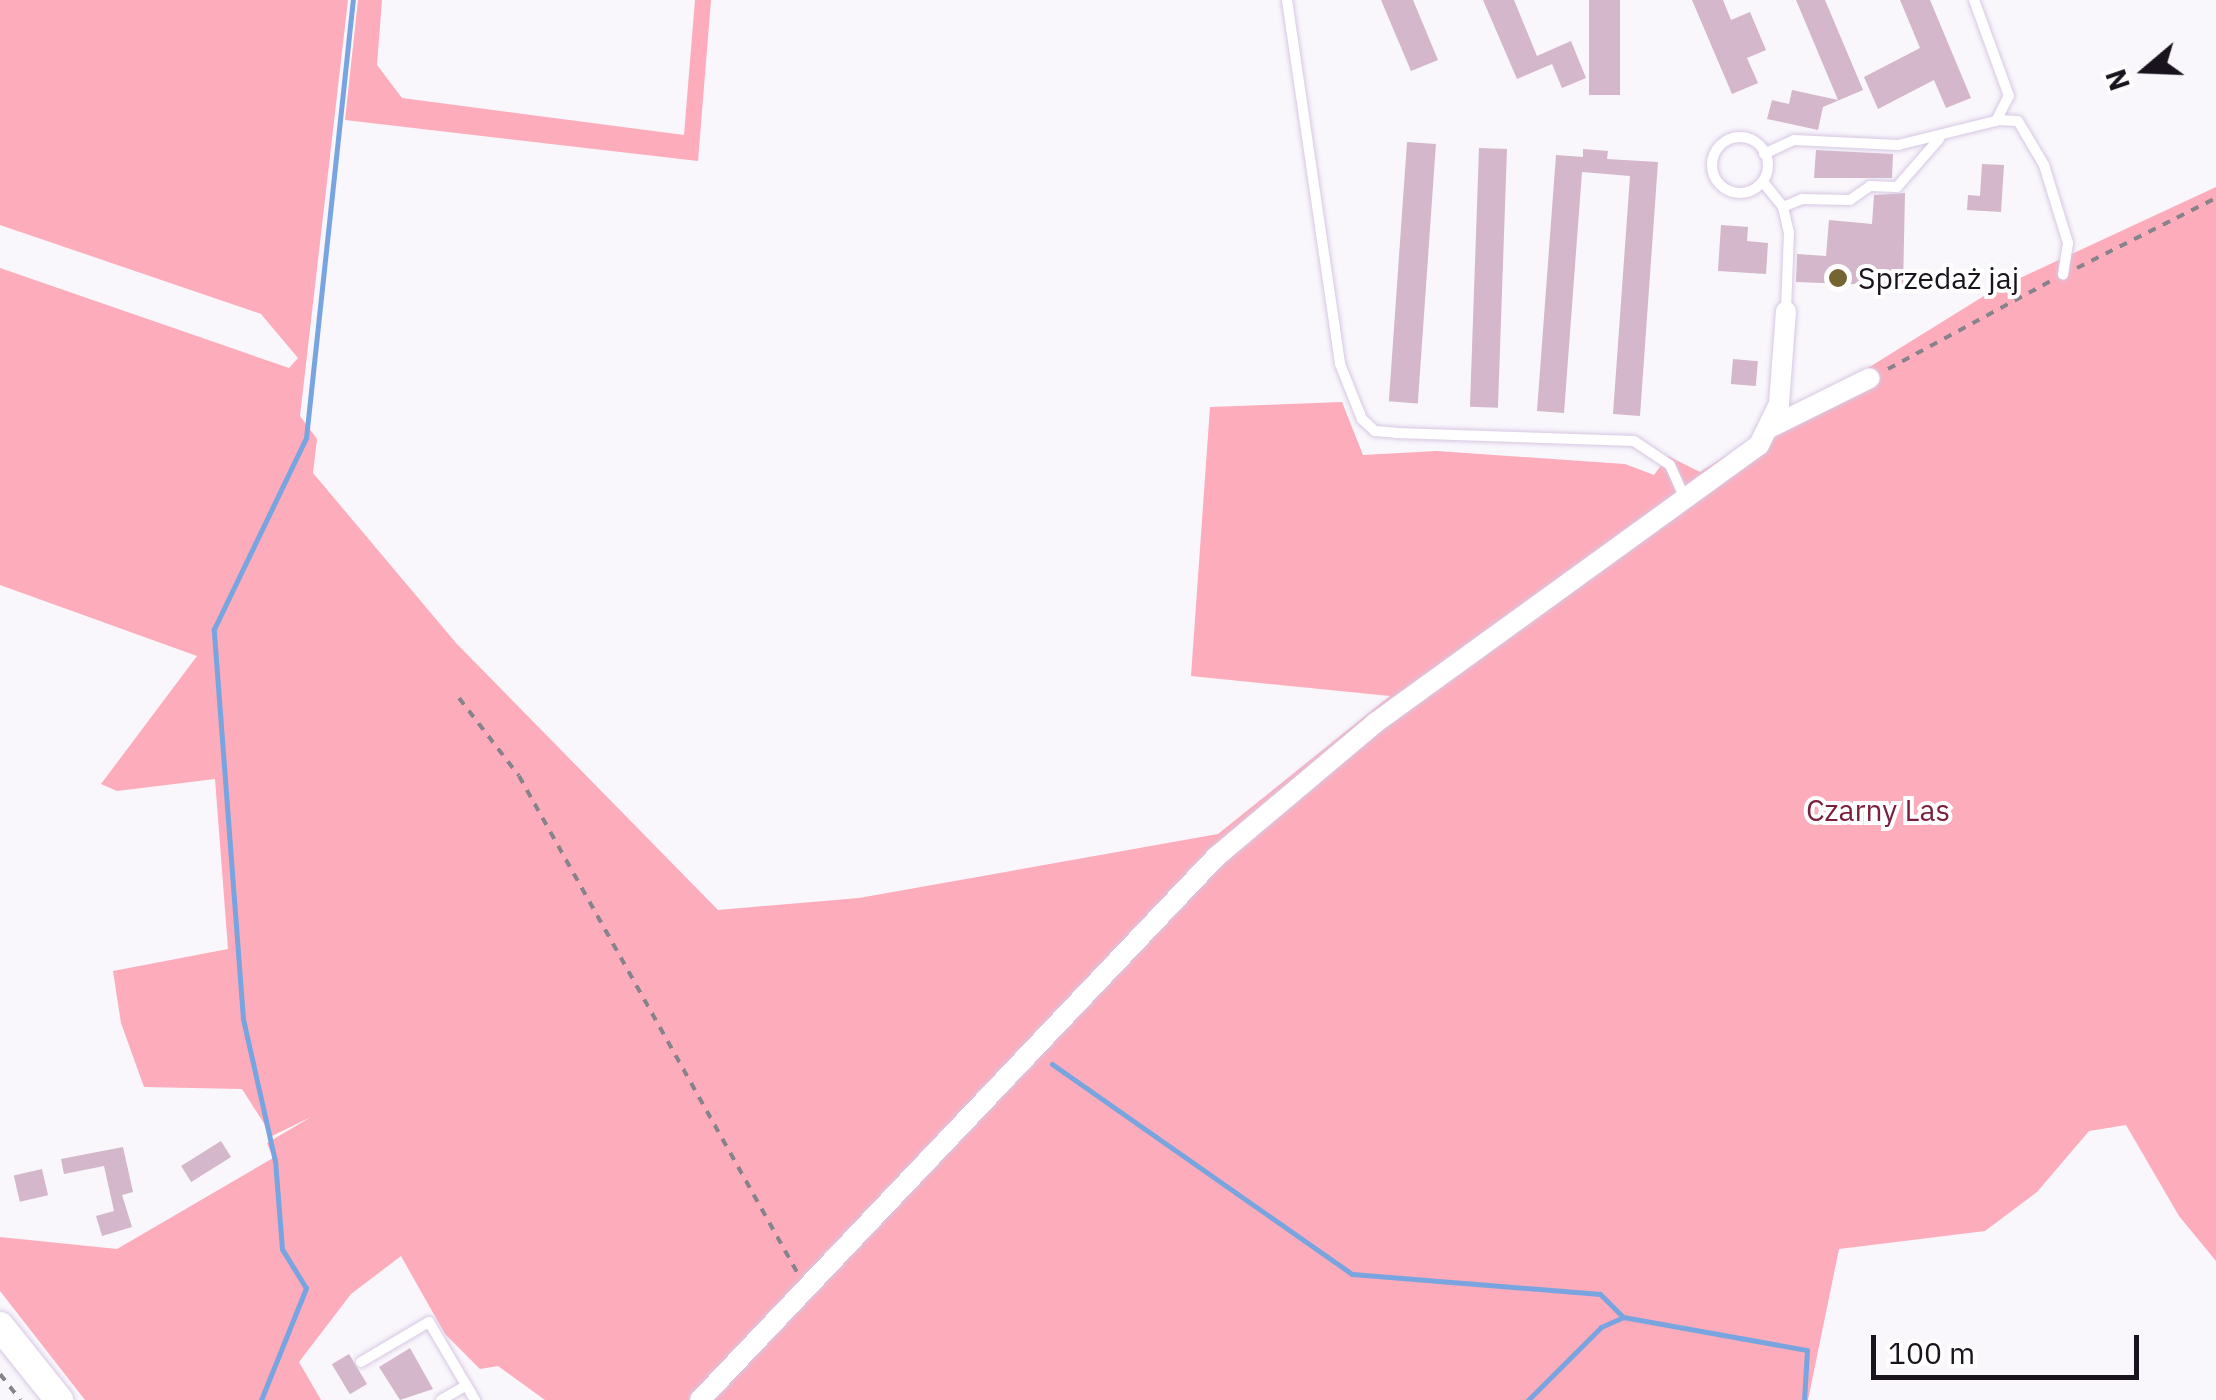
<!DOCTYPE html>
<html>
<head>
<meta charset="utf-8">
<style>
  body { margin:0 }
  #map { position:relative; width:2216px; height:1400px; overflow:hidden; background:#f9f6fc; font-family:"IBM Plex Sans",sans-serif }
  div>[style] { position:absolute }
  .green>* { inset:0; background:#fdacbb }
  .stream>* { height:5px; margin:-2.5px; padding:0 2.5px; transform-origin:2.5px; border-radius:2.5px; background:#78a5df }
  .building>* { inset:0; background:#d4b7ca; transform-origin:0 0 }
  .path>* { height:4px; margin-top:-2px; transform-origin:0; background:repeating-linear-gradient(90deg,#87838b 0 8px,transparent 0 16px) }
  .roads { filter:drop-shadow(0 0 2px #d7c7e3) drop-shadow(0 0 2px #d7c7e3) }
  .service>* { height:10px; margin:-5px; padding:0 5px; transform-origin:5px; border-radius:5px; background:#fff }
  .service>.ring { margin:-5px; padding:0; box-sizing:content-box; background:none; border:10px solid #fff; border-radius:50% }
  .minor>* { height:20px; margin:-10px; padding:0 10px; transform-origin:10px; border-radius:10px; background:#fff }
  .secondary>* { height:28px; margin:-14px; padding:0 14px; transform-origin:14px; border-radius:14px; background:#fff }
  .dots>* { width:28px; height:28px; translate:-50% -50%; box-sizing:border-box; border:5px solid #fff; border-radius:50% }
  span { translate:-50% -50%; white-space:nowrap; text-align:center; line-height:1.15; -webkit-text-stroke:8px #fff; paint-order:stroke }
  .poi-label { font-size:30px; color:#19131d }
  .left { translate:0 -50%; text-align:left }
  .park-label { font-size:30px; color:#7a1e3a }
  .north { position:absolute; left:2096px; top:20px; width:100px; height:100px; -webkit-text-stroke:8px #fff; paint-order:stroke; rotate:251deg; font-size:28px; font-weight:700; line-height:40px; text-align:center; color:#19131d }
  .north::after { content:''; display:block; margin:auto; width:35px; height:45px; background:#19131d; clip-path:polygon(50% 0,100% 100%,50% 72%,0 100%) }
  .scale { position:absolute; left:1871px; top:1335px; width:268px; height:45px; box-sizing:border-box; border:5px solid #19131d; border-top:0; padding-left:12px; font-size:30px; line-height:35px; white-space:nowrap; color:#19131d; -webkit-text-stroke:8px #fff; paint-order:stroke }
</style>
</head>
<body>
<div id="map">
  <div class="green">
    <i style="clip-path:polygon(0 0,348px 0,300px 416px,317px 439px,313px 473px,456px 643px,718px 910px,859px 898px,1218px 834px,1390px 696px,1191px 676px,1210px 407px,1342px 402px,1363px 455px,1437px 451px,1625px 464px,1654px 475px,1668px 456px,1700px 472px,1992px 291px,2216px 187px,2216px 1261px,2179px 1216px,2126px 1125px,2089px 1131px,2037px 1192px,1985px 1231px,1839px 1249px,1808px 1400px,545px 1400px,498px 1366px,480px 1369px,445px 1334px,401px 1256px,351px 1294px,299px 1362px,321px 1400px,85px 1400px,0 1291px,0 1237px,117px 1249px,273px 1158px,267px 1143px,311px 1117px,272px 1136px,242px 1089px,144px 1087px,121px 1023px,113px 971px,228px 949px,215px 779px,117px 791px,101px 784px,197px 656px,0 585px,0 268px,289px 368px,298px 358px,261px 314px,0 225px)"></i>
    <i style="clip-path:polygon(358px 0,382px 0,377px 65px,402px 98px,684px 135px,695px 0,711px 0,698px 161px,345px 120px)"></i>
  </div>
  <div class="stream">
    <i style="left:1052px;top:1064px;width:366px;rotate:35deg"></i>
    <i style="left:1352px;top:1274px;width:249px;rotate:4.6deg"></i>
    <i style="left:1600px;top:1294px;width:33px;rotate:45deg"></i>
    <i style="left:261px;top:1400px;width:121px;rotate:-68.1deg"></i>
    <i style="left:306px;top:1288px;width:46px;rotate:-121.6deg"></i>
    <i style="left:282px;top:1249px;width:88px;rotate:-94.5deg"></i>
    <i style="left:275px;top:1161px;width:146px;rotate:-102.7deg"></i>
    <i style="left:243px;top:1019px;width:391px;rotate:-94.3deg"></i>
    <i style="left:214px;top:629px;width:212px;rotate:-64.3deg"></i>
    <i style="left:306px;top:438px;width:441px;rotate:-83.9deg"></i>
    <i style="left:1528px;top:1400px;width:103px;rotate:-45deg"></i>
    <i style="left:1601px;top:1327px;width:24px;rotate:-24deg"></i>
    <i style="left:1623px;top:1317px;width:187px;rotate:10.2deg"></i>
    <i style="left:1807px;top:1350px;width:50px;rotate:93.4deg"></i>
  </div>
  <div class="building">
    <i style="clip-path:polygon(1381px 0,1413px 0,1438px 60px,1411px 71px)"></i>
    <i style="clip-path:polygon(1483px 0,1514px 0,1537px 56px,1571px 41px,1586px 78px,1562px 88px,1552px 64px,1517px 79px)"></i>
    <i style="left:1589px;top:0;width:31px;height:95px"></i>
    <i style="clip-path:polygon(1692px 0,1723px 0,1731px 20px,1750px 12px,1766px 50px,1747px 58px,1758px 83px,1732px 94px)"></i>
    <i style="clip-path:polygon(1796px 0,1825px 0,1863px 90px,1823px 107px,1818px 130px,1767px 119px,1772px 100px,1789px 104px,1792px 90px,1838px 100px)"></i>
    <i style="clip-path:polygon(1900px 0,1930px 0,1971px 98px,1946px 108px,1934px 80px,1878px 109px,1864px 77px,1920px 48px)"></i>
    <i style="left:1407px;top:142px;width:29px;height:260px;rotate:4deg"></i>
    <i style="left:1479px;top:148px;width:28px;height:259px;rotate:2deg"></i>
    <i style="clip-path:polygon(1583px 149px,1608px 151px,1607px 159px,1658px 162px,1640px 416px,1613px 414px,1630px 176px,1582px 172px,1564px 413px,1537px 411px,1556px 155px,1583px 157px)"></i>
    <i style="clip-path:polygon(1816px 150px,1893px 154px,1892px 178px,1814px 178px)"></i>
    <i style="clip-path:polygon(1982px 164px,2004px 165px,2001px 212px,1967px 210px,1968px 195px,1980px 196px)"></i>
    <i style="clip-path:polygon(1905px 193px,1903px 286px,1796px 282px,1797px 254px,1826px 256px,1829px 220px,1872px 224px,1874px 195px)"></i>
    <i style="clip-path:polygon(1721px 225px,1748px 227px,1747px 241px,1768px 243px,1766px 274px,1718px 271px)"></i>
    <i style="left:1733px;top:359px;width:25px;height:25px;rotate:5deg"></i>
    <i style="left:221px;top:1141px;width:19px;height:47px;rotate:58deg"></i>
    <i style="clip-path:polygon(123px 1147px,133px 1192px,122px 1195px,132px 1227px,102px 1236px,96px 1216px,114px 1211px,104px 1166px,64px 1174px,61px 1159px)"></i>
    <i style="left:42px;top:1169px;width:27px;height:29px;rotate:77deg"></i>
    <i style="clip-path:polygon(410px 1348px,433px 1389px,400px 1400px,379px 1367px)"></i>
    <i style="left:349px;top:1354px;width:35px;height:20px;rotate:59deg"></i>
  </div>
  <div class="path">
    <i style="left:2077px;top:268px;width:156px;rotate:-26.7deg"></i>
    <i style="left:1888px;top:369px;width:185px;rotate:-28.4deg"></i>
    <i style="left:459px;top:698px;width:98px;rotate:52.4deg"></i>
    <i style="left:519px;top:776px;width:569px;rotate:60.73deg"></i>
    <i style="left:0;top:1374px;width:33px;rotate:52deg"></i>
  </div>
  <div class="roads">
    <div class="service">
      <i style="left:1287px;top:0;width:368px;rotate:81.7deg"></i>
      <i style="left:1340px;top:364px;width:59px;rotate:68.2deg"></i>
      <i style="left:1362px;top:419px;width:18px;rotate:43deg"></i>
      <i style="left:1375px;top:431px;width:21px;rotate:5deg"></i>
      <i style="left:1396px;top:433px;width:238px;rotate:1.9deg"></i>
      <i style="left:1634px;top:441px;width:43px;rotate:33.7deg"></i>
      <i style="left:1670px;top:465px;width:35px;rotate:66deg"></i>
      <i style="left:1997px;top:120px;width:21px;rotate:3deg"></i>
      <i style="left:2018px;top:121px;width:51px;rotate:59.4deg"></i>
      <i style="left:2044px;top:165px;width:82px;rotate:72.9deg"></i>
      <i style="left:2068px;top:243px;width:32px;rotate:99deg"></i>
      <i class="ring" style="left:1712px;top:137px;width:46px;height:46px"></i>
      <i style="left:1764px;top:154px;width:33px;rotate:-25deg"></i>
      <i style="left:1794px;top:140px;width:104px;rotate:2.8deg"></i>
      <i style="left:1898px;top:145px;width:101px;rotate:-13.8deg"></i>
      <i style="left:1996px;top:121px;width:28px;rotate:-63deg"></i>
      <i style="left:2009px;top:96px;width:102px;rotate:-110deg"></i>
      <i style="left:1763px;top:182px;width:32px;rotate:51deg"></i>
      <i style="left:1783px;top:207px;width:26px;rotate:77deg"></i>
      <i style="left:1789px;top:232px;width:79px;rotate:92.2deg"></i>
      <i style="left:1783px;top:207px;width:21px;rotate:-23deg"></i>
      <i style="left:1802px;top:199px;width:48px;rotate:1.2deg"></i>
      <i style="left:1850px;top:200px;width:24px;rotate:-35deg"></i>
      <i style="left:1870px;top:186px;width:27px;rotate:2deg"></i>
      <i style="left:1897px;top:187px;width:64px;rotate:-48.8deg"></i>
      <i style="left:361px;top:1362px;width:79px;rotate:-30.5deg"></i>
      <i style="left:429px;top:1322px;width:91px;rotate:59.5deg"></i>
      <i style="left:441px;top:1400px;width:28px;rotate:-30deg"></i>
    </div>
    <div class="minor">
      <i style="left:1771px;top:427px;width:110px;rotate:-26.3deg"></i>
      <i style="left:700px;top:1400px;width:749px;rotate:-46.46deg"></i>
      <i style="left:1216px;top:857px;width:208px;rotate:-40.1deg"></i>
      <i style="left:1375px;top:723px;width:474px;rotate:-35.9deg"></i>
      <i style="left:1759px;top:445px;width:46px;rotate:-64deg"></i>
      <i style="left:1779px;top:404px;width:93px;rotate:-85.7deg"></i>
    </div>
    <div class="secondary">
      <i style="left:0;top:1326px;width:95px;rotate:51.4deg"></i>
    </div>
  </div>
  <div class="dots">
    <i style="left:1838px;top:278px;background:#766533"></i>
  </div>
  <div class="poi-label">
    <span class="left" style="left:1858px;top:278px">Sprzedaż jaj</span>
  </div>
  <div class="park-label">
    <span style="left:1878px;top:810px">Czarny Las</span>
  </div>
  <div class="north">N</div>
  <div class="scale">100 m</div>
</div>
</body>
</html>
